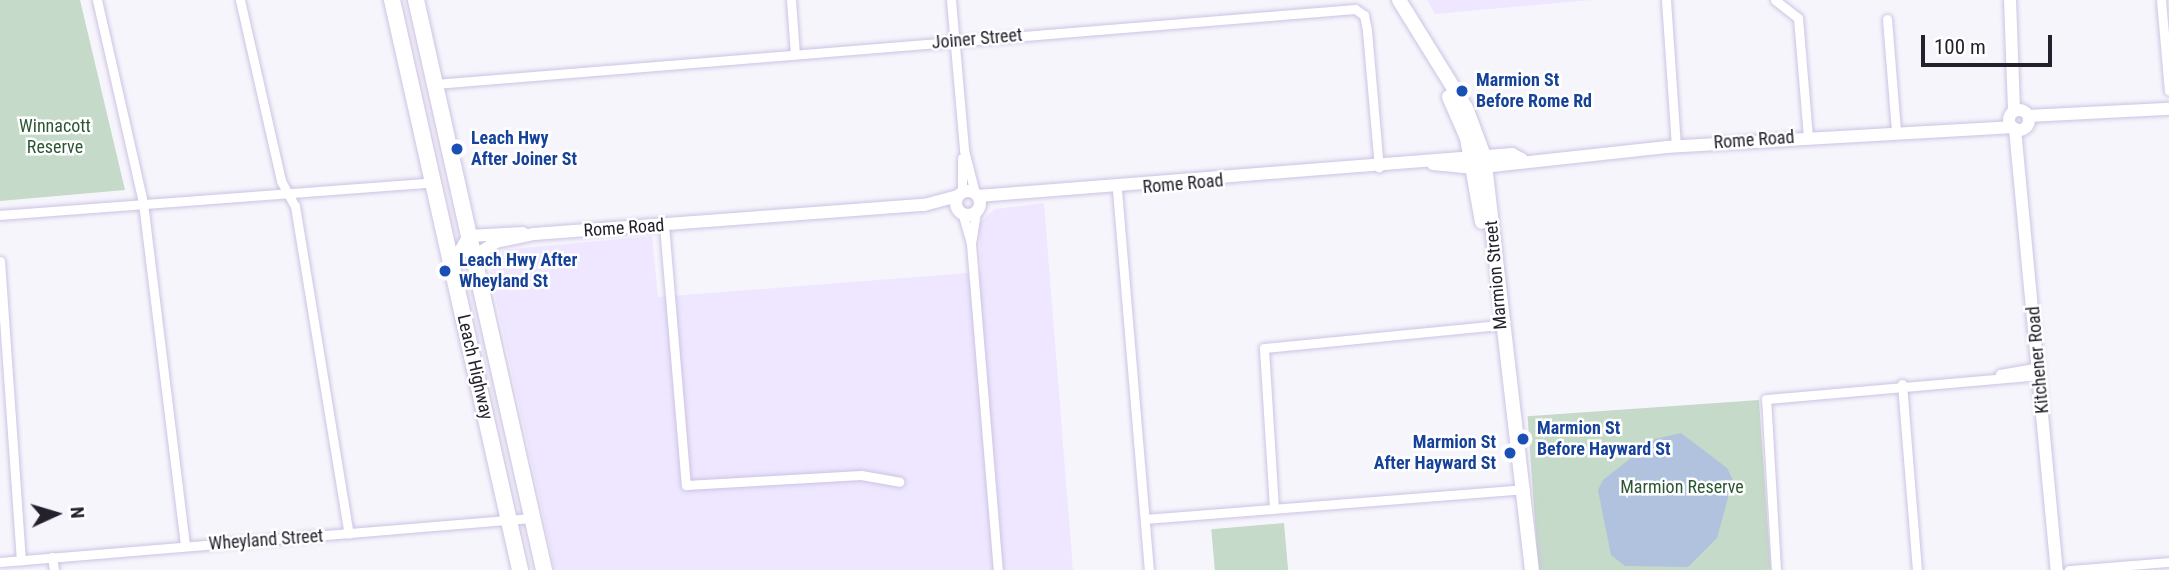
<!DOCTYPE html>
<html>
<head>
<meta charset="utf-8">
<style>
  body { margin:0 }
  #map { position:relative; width:2169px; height:570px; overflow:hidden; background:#f7f5fc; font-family:"Roboto Condensed",sans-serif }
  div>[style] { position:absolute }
  .built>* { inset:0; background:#eee7ff }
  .green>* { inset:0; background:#c5dac8; transform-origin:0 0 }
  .water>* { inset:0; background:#b1c2df }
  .roads { filter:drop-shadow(0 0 2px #cdc3e3) drop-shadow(0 0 2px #cdc3e3) }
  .street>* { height:9px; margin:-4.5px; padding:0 4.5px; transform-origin:4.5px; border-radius:4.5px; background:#fff }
  .secondary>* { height:12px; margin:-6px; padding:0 6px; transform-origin:6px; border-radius:6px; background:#fff }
  .secondary>.ring { margin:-6px; padding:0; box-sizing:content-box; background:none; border:12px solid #fff; border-radius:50% }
  .primary>* { height:14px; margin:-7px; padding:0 7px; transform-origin:7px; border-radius:7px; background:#fff }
  .highway>* { height:16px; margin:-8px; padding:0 8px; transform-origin:8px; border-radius:8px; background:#fff }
  .dots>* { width:19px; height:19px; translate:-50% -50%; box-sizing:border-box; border:4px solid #fff; border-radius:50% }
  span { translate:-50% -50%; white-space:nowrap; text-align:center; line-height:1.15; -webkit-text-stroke:5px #fff; paint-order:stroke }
  .street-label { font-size:18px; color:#24202c }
  .transit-label { font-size:18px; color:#164399; font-weight:700 }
  .left { translate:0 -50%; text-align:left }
  .right { translate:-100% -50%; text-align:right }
  .park-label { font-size:18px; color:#2b5634 }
  .north { position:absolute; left:21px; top:479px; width:70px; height:70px; -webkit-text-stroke:5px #fff; paint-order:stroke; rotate:86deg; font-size:19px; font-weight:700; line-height:28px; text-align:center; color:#24202c }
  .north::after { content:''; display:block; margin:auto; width:24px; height:32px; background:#24202c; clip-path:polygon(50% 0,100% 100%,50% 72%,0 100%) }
  .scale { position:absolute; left:1921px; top:35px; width:131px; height:32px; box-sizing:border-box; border:4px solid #24202c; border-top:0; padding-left:9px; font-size:21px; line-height:24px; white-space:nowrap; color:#24202c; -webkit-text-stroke:5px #fff; paint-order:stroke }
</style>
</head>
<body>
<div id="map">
  <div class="built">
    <i style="clip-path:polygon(1427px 0,1591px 0,1435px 14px)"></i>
    <i style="clip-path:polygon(1044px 203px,1073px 570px,555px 570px,490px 272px,504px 250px,652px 236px,658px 297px,981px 272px,979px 223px,995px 209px)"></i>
  </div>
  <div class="green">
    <i style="clip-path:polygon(0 0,80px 0,125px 190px,0 201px)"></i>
    <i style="left:1759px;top:400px;width:170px;height:232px;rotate:86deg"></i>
    <i style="left:1284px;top:523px;width:47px;height:73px;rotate:85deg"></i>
  </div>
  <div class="water">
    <i style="clip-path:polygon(1681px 433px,1727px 468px,1733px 480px,1717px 538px,1688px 567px,1625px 566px,1611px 555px,1598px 490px,1603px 480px,1655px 439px)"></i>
  </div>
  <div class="roads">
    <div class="street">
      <i style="left:97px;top:0;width:208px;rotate:77.2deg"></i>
      <i style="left:143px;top:203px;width:345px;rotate:83deg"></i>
      <i style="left:240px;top:0;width:186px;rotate:77.2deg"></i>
      <i style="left:281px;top:181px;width:29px;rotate:61deg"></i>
      <i style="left:295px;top:206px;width:332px;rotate:80.7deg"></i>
      <i style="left:791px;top:0;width:54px;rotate:85.8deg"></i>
      <i style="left:951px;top:0;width:151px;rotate:85deg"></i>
      <i style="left:964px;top:150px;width:44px;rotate:75.7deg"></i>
      <i style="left:1666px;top:0;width:146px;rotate:86.1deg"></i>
      <i style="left:1775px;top:0;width:29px;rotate:38deg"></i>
      <i style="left:1798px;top:18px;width:118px;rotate:85.2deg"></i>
      <i style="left:2161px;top:0;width:91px;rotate:85deg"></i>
      <i style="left:1887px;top:19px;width:111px;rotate:85.4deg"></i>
      <i style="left:435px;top:84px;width:923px;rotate:-4.66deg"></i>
      <i style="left:1355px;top:9px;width:11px;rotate:34deg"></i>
      <i style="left:1364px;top:15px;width:16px;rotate:79deg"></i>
      <i style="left:1367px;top:31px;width:137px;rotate:85deg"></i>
      <i style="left:962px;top:158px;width:35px;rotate:90deg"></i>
      <i style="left:1117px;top:190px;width:381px;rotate:85.2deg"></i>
      <i style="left:962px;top:212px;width:33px;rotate:74deg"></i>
      <i style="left:976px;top:212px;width:32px;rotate:99deg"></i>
      <i style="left:971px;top:244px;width:327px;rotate:85.3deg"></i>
      <i style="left:0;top:215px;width:435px;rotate:-4.3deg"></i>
      <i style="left:664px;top:225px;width:261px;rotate:85.2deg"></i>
      <i style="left:686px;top:485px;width:175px;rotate:-3.3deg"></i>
      <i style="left:861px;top:475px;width:39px;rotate:10deg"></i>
      <i style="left:0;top:261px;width:300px;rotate:86deg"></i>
      <i style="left:2000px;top:374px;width:39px;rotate:-10deg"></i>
      <i style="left:1902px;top:384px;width:187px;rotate:85.4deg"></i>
      <i style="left:1274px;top:508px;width:160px;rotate:-93.6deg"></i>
      <i style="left:1264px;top:348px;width:237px;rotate:-5.6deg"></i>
      <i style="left:1146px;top:519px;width:380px;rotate:-4.5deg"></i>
      <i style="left:52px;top:557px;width:13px;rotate:81deg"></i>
      <i style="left:0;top:562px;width:534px;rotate:-4.73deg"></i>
      <i style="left:1776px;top:570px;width:171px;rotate:-93.3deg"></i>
      <i style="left:1766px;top:399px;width:274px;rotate:-5deg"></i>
      <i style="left:2069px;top:570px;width:100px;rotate:-4.6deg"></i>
    </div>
    <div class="secondary">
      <i style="left:2010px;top:0;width:111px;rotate:87.9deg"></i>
      <i class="ring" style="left:2009px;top:110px;width:8px;height:8px"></i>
      <i style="left:2029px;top:116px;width:140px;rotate:-2.9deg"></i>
      <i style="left:2015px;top:129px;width:443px;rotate:84.6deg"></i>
      <i style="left:1433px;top:164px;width:41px;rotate:5.6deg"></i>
      <i style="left:1474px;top:168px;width:194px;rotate:-6.2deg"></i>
      <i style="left:1667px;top:147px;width:346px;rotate:-3.3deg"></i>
      <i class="ring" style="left:956px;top:191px;width:12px;height:12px"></i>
      <i style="left:978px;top:196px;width:536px;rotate:-4.5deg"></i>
      <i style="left:1512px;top:154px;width:11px;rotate:27deg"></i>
      <i style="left:473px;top:257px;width:27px;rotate:-33deg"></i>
      <i style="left:496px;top:242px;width:39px;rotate:-12deg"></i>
      <i style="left:534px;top:234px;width:391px;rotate:-4.3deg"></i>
      <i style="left:924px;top:205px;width:35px;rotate:-15deg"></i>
      <i style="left:452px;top:265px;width:34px;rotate:-60deg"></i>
      <i style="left:469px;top:236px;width:54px;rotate:-3.2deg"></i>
    </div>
    <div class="primary">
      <i style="left:1399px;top:0;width:127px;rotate:58.2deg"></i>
      <i style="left:1466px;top:108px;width:51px;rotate:69.4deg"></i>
      <i style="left:1484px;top:156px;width:417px;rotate:83.4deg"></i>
      <i style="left:1449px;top:97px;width:45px;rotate:66.3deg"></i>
      <i style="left:1467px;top:138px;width:85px;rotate:79.9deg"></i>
    </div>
    <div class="highway">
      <i style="left:392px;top:0;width:584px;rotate:77.34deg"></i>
      <i style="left:416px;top:0;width:584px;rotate:77.34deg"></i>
    </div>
  </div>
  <div class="dots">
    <i style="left:1462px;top:91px;background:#1a4fb4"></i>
    <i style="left:457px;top:149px;background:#1a4fb4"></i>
    <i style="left:445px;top:271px;background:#1a4fb4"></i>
    <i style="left:1523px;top:439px;background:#1a4fb4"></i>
    <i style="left:1510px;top:453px;background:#1a4fb4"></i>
  </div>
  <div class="street-label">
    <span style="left:977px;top:39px;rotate:-5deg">Joiner Street</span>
    <span style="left:1754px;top:140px;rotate:-4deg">Rome Road</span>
    <span style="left:1183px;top:184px;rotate:-5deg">Rome Road</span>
    <span style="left:624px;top:228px;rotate:-4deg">Rome Road</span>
    <span style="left:1496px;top:275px;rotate:-95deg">Marmion Street</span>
    <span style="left:2038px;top:360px;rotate:-95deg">Kitchener Road</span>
    <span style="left:475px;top:367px;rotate:77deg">Leach Highway</span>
    <span style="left:266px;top:540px;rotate:-4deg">Wheyland Street</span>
  </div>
  <div class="transit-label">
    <span class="left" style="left:1476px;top:91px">Marmion St<br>Before Rome Rd</span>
    <span class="left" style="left:471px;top:149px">Leach Hwy<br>After Joiner St</span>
    <span class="left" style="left:459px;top:271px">Leach Hwy After<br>Wheyland St</span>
    <span class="left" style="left:1537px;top:439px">Marmion St<br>Before Hayward St</span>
    <span class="right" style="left:1496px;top:453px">Marmion St<br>After Hayward St</span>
  </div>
  <div class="park-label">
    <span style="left:55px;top:137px">Winnacott<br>Reserve</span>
    <span style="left:1682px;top:487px">Marmion Reserve</span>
  </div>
  <div class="north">N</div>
  <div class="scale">100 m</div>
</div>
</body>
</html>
